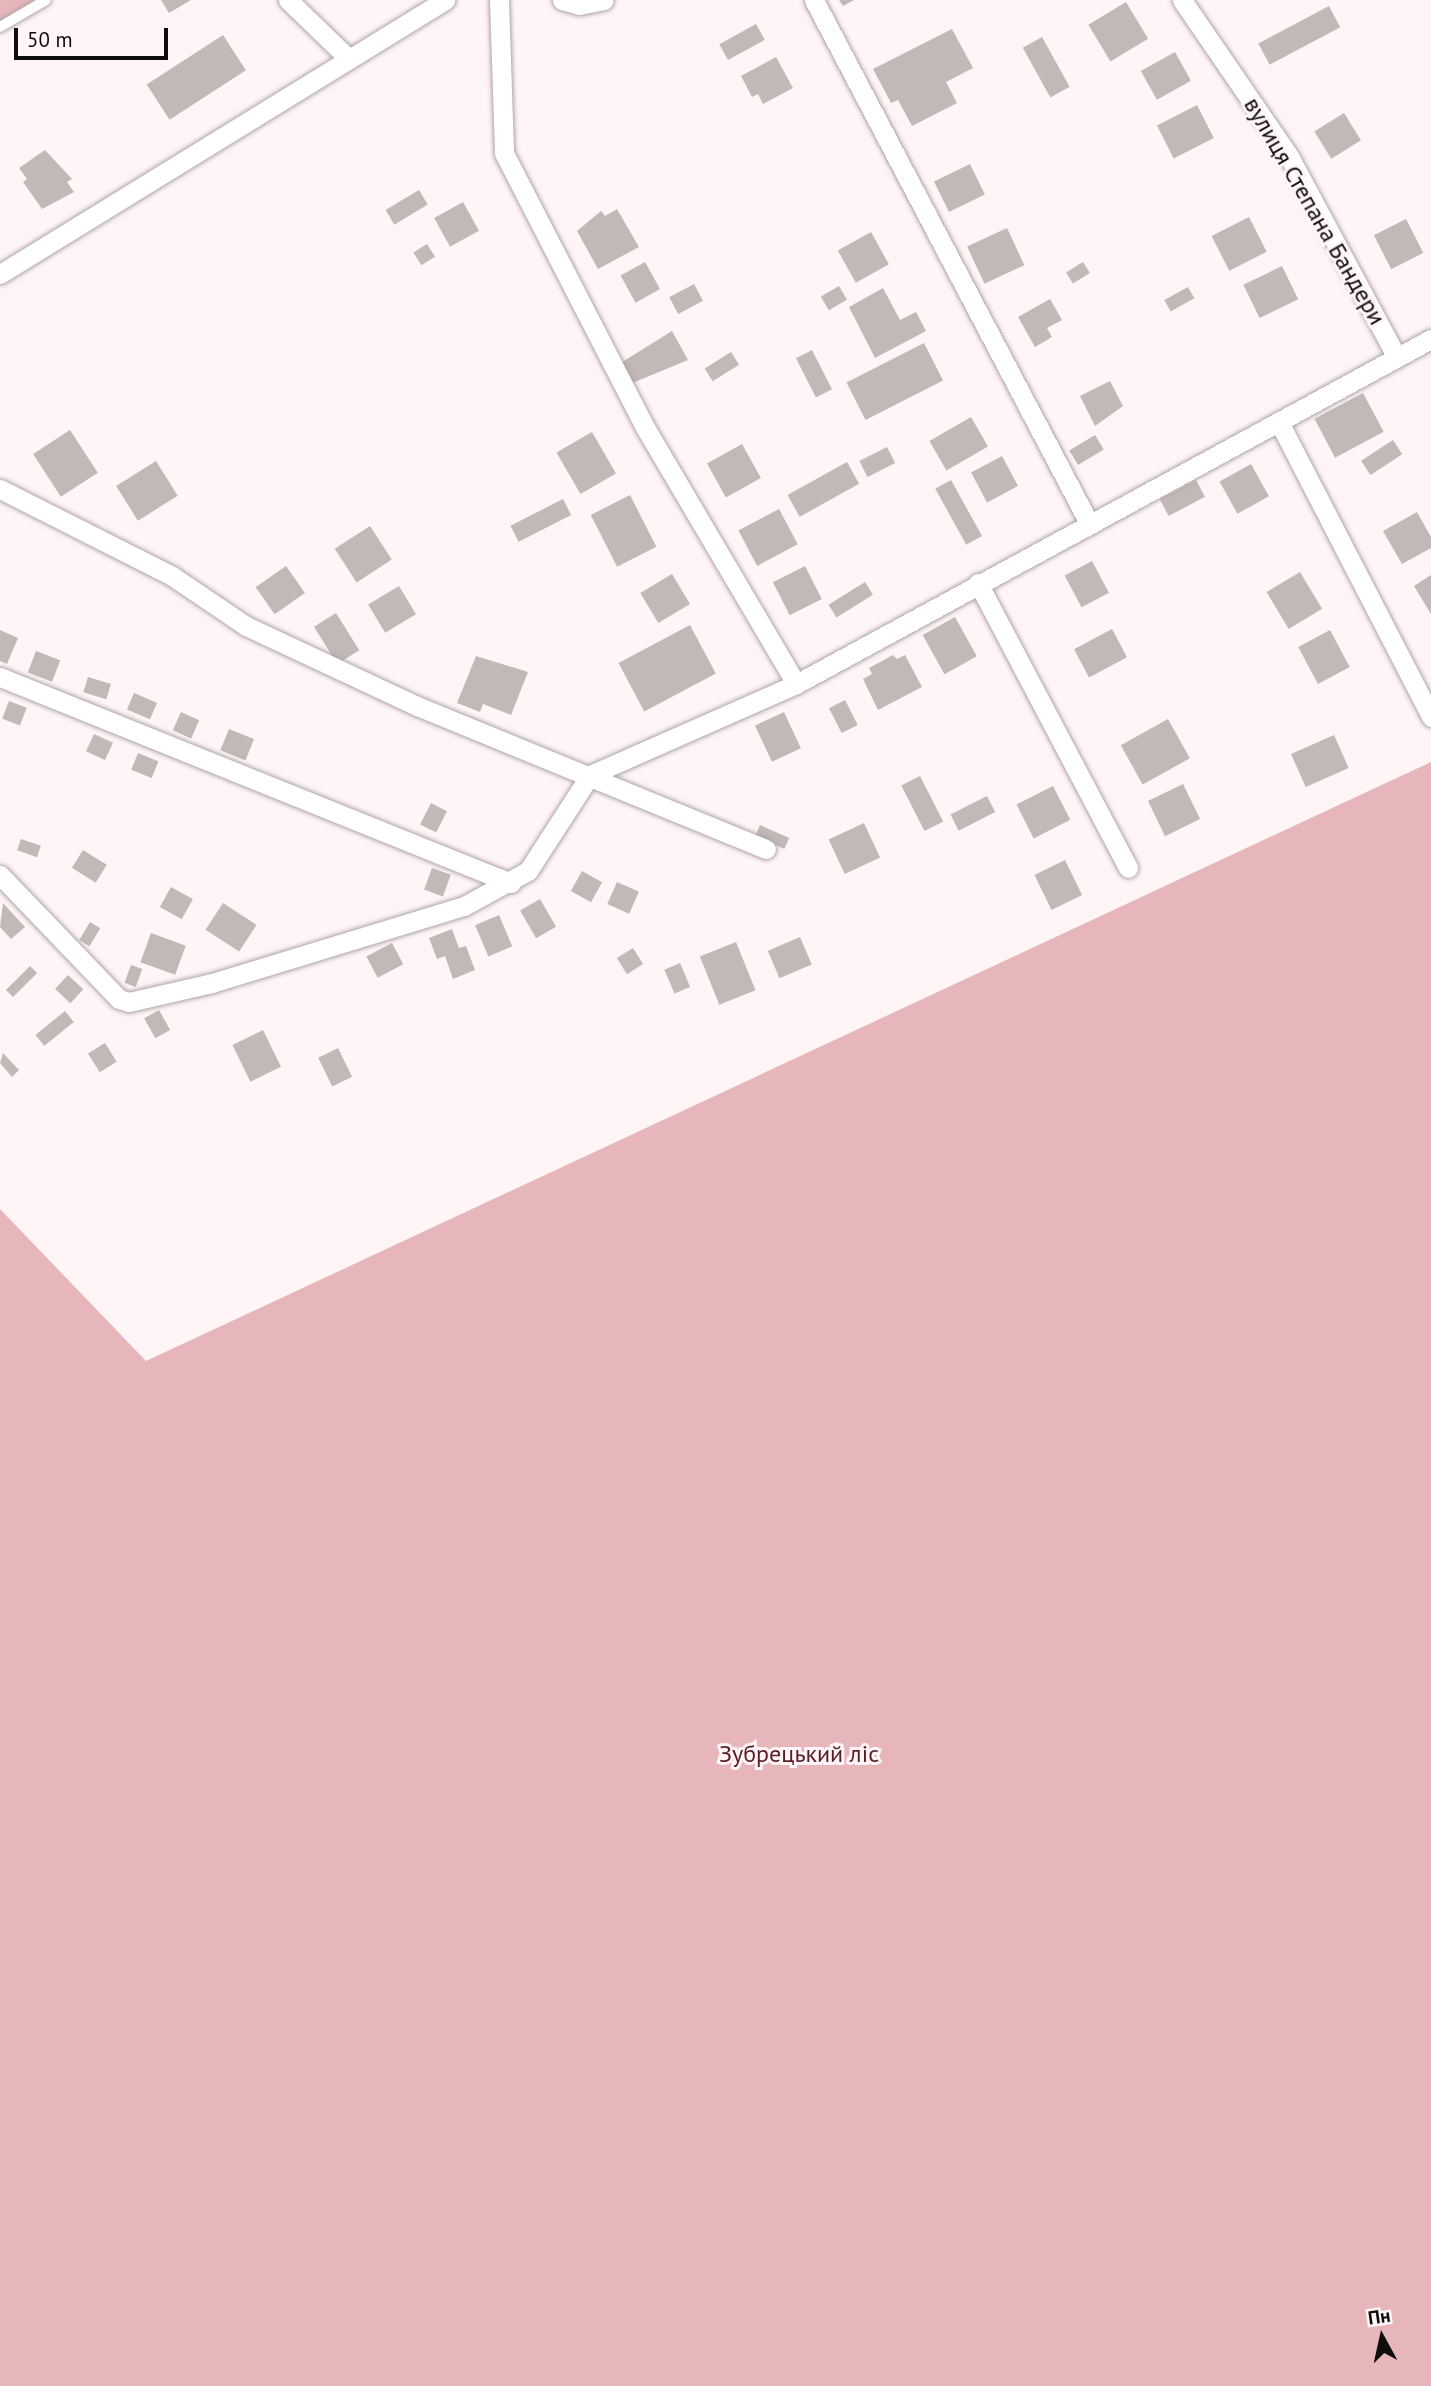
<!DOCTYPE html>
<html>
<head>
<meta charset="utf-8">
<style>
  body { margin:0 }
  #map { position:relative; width:1431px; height:2386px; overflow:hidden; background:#fff5f6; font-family:"PT Sans",sans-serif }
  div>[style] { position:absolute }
  .green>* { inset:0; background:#e7b6ba }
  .building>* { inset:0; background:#c1b8b8; transform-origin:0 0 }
  .roads { filter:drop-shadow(0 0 2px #aea5a5) drop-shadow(0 0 2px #aea5a5) }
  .service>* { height:10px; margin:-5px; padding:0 5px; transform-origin:5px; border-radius:5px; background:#fff }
  .minor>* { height:19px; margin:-9.5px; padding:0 9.5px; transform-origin:9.5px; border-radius:9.5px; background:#fff }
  span { translate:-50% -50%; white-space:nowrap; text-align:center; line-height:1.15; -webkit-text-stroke:6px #fff5f6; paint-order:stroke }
  .street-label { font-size:24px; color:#0f0c0c }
  .park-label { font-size:24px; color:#581d27 }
  .north { position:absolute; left:1347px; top:2302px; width:70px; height:70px; -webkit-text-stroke:5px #fff5f6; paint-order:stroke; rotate:352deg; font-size:19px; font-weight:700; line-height:28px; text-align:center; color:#0f0c0c }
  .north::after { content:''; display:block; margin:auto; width:24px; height:32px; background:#0f0c0c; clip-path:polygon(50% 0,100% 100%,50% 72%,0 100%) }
  .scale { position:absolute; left:14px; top:28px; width:154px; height:32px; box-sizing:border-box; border:4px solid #0f0c0c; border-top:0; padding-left:9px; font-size:21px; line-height:24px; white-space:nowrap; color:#0f0c0c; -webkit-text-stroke:5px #fff5f6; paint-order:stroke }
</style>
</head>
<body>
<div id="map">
  <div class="green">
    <i style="clip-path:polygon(0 0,46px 0,0 27px)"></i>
    <i style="clip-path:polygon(1431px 762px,1431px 2386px,0 2386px,0 1209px,146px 1361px)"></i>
  </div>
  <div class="building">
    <i style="clip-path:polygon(161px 0,191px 0,169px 13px)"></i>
    <i style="clip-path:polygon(839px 0,854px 0,843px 6px)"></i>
    <i style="left:1126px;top:2px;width:43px;height:44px;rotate:59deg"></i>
    <i style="left:1329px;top:6px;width:24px;height:80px;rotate:62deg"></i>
    <i style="left:756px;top:24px;width:18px;height:42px;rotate:61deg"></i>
    <i style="clip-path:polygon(952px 29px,973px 68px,946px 82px,957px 103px,912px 126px,898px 100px,891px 103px,873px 69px)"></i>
    <i style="left:223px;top:35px;width:42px;height:91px;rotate:57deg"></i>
    <i style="left:1042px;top:37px;width:57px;height:22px;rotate:61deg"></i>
    <i style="left:1175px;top:52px;width:33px;height:39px;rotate:61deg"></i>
    <i style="clip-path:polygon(776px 57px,793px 88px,763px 104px,758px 94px,752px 97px,741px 76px)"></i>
    <i style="left:1197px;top:105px;width:37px;height:45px;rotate:63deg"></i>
    <i style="left:1344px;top:113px;width:32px;height:35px;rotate:58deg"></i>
    <i style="clip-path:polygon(45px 150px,72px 179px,67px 182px,74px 192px,42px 209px,23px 182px,27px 179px,19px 168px)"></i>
    <i style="left:970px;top:164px;width:34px;height:40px;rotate:64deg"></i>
    <i style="left:419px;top:190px;width:17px;height:39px;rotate:59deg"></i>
    <i style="left:463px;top:202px;width:33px;height:33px;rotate:61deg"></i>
    <i style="clip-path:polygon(617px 209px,639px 247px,598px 269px,577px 231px,601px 211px,605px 216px)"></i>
    <i style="left:1249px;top:217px;width:39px;height:42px;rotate:63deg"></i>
    <i style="left:1406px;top:219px;width:38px;height:36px;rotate:63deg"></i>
    <i style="left:1007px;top:228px;width:41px;height:44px;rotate:65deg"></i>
    <i style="left:871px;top:232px;width:37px;height:38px;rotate:61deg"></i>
    <i style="left:427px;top:244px;width:15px;height:16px;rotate:58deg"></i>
    <i style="left:645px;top:262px;width:31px;height:28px;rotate:61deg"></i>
    <i style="left:1083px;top:262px;width:13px;height:20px;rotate:58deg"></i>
    <i style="left:1282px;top:266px;width:37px;height:43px;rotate:64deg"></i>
    <i style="left:694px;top:284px;width:19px;height:28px;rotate:62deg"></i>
    <i style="left:839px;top:286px;width:16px;height:21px;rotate:60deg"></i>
    <i style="left:1188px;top:287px;width:13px;height:27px;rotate:61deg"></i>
    <i style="clip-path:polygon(883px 288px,900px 320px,916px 312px,926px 331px,875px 358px,849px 307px)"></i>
    <i style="clip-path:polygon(1050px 299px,1062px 320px,1047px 328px,1052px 337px,1035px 347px,1018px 317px)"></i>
    <i style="clip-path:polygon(672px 331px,688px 360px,630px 384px,619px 364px)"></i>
    <i style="left:924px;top:343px;width:42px;height:87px;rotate:63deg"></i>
    <i style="left:812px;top:350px;width:44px;height:18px;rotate:63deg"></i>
    <i style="left:731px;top:352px;width:15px;height:31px;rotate:58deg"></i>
    <i style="clip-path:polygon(1110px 381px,1123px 406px,1095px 426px,1080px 396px)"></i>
    <i style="left:1363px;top:393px;width:44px;height:55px;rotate:62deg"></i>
    <i style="left:971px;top:417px;width:34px;height:48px;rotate:60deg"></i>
    <i style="left:70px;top:430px;width:51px;height:44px;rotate:57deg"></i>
    <i style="left:592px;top:432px;width:48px;height:41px;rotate:60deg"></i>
    <i style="left:1095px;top:435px;width:17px;height:30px;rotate:59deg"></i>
    <i style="left:1393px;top:440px;width:17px;height:38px;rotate:57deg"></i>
    <i style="left:742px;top:444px;width:39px;height:40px;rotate:61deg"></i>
    <i style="left:887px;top:447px;width:18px;height:31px;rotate:63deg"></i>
    <i style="left:1002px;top:456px;width:34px;height:35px;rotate:62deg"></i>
    <i style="left:156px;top:461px;width:41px;height:47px;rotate:58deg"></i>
    <i style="left:847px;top:462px;width:25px;height:68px;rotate:61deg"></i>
    <i style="left:1251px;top:464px;width:37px;height:36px;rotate:61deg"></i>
    <i style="left:951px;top:480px;width:64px;height:18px;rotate:61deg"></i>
    <i style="left:1196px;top:480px;width:19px;height:41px;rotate:62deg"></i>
    <i style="left:630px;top:495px;width:58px;height:44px;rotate:63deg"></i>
    <i style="left:563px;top:499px;width:18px;height:59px;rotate:63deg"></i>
    <i style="left:779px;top:509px;width:40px;height:46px;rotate:62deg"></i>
    <i style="clip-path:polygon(1417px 512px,1431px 537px,1431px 548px,1402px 564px,1383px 531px)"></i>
    <i style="left:370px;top:526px;width:40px;height:42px;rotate:57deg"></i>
    <i style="left:1092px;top:561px;width:36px;height:31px;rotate:62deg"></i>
    <i style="left:286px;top:566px;width:33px;height:37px;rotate:55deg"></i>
    <i style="left:805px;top:566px;width:37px;height:36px;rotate:63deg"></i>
    <i style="left:1300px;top:572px;width:43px;height:39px;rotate:59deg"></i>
    <i style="left:672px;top:574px;width:35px;height:37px;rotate:59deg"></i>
    <i style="clip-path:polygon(1431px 575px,1431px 614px,1414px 586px)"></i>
    <i style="left:865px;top:582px;width:15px;height:43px;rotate:58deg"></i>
    <i style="left:399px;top:586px;width:33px;height:36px;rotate:59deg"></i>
    <i style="left:336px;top:613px;width:44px;height:26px;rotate:58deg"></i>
    <i style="left:955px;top:617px;width:45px;height:37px;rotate:61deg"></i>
    <i style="left:690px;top:625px;width:55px;height:81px;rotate:62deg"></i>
    <i style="left:1112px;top:629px;width:32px;height:43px;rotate:62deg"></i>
    <i style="clip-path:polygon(0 630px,18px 638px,7px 664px,0 661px)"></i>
    <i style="left:1330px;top:630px;width:42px;height:36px;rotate:62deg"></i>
    <i style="left:36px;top:651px;width:26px;height:23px;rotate:21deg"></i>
    <i style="clip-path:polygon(893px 655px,897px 659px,905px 655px,922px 687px,878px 710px,863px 679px,872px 674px,869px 668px)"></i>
    <i style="clip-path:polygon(476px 656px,528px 672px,511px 715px,483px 704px,480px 712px,457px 703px)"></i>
    <i style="left:88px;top:677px;width:24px;height:16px;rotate:17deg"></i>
    <i style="left:134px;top:693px;width:25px;height:18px;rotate:23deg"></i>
    <i style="left:845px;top:700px;width:28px;height:18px;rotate:63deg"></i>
    <i style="left:9px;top:701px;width:19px;height:19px;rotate:21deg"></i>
    <i style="left:181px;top:712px;width:20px;height:20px;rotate:24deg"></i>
    <i style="left:784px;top:712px;width:40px;height:32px;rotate:65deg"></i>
    <i style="left:1168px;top:719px;width:45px;height:54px;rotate:61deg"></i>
    <i style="left:229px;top:729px;width:27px;height:23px;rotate:22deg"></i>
    <i style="left:94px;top:734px;width:21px;height:19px;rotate:25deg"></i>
    <i style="left:1334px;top:735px;width:36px;height:47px;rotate:66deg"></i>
    <i style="left:138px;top:753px;width:22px;height:18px;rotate:22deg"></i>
    <i style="left:920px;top:776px;width:51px;height:21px;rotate:63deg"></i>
    <i style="left:1183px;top:784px;width:39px;height:39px;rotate:64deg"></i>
    <i style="left:1053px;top:786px;width:38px;height:41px;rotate:63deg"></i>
    <i style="left:987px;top:796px;width:18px;height:41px;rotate:63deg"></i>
    <i style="left:431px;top:803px;width:18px;height:24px;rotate:27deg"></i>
    <i style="left:864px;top:823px;width:38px;height:39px;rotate:65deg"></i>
    <i style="left:760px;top:825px;width:32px;height:12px;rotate:24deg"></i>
    <i style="left:21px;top:839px;width:21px;height:12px;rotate:19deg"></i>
    <i style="left:83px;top:850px;width:28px;height:21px;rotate:32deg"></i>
    <i style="left:1065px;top:860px;width:39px;height:34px;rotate:64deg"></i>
    <i style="left:432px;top:868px;width:20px;height:23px;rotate:20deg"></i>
    <i style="left:582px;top:871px;width:23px;height:23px;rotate:29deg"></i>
    <i style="left:617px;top:882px;width:24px;height:24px;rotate:24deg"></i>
    <i style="left:171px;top:887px;width:25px;height:23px;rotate:29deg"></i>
    <i style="left:540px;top:899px;width:32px;height:23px;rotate:60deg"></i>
    <i style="clip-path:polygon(3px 903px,25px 927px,11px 939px,0 927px)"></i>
    <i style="left:223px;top:903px;width:40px;height:32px;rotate:33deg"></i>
    <i style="left:499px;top:915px;width:34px;height:26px;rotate:67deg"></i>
    <i style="left:90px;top:922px;width:12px;height:21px;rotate:31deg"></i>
    <i style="clip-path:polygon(452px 929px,459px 948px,466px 946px,475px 970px,453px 979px,445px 956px,437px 959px,429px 938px)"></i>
    <i style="left:151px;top:933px;width:37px;height:31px;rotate:20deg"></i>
    <i style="left:800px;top:937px;width:30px;height:35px;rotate:67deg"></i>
    <i style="left:736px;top:942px;width:52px;height:39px;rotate:68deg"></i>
    <i style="left:392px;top:943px;width:24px;height:29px;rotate:62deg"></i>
    <i style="left:633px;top:948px;width:19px;height:19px;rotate:58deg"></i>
    <i style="left:680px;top:963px;width:26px;height:17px;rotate:67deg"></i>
    <i style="left:131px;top:965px;width:12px;height:19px;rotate:20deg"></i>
    <i style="left:30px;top:966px;width:10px;height:34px;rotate:45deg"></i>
    <i style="left:68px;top:975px;width:21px;height:19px;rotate:43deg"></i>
    <i style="left:159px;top:1010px;width:23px;height:17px;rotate:61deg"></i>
    <i style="left:65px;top:1011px;width:14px;height:38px;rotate:51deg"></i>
    <i style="left:263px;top:1030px;width:41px;height:34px;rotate:64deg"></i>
    <i style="left:105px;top:1043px;width:22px;height:20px;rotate:58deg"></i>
    <i style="left:338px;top:1048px;width:32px;height:22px;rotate:64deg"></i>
    <i style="clip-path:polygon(3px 1053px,19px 1070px,12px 1077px,0 1063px)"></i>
  </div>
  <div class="roads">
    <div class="service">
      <i style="left:0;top:27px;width:53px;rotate:-30.4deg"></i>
    </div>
    <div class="minor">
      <i style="left:288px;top:0;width:82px;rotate:44deg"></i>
      <i style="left:499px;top:0;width:153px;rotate:88.1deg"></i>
      <i style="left:504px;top:153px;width:310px;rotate:62.8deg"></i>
      <i style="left:646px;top:429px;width:296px;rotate:59.5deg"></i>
      <i style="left:562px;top:0;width:18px;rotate:16deg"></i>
      <i style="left:579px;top:5px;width:25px;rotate:-11deg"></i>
      <i style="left:814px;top:0;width:593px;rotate:62.27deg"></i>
      <i style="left:1182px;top:0;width:191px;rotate:55.6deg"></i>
      <i style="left:1290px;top:158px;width:225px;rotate:61.8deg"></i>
      <i style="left:0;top:274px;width:523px;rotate:-31.62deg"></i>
      <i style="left:1279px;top:422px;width:332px;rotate:62.7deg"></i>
      <i style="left:0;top:489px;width:193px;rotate:26.8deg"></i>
      <i style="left:172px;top:576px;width:89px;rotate:34deg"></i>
      <i style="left:246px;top:626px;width:189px;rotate:25.1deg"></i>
      <i style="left:417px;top:706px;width:377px;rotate:22.3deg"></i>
      <i style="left:978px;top:583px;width:322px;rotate:62.2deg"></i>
      <i style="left:0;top:677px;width:551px;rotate:21.96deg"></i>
      <i style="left:0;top:875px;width:172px;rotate:46.2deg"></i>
      <i style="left:119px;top:999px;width:10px;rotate:17deg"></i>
      <i style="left:129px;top:1002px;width:85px;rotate:-12.9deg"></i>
      <i style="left:212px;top:983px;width:264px;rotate:-17deg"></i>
      <i style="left:464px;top:906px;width:73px;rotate:-28.7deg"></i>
      <i style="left:528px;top:871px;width:114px;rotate:-57.1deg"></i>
      <i style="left:590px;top:775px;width:225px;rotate:-23.8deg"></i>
      <i style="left:796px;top:684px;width:723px;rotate:-28.52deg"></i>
    </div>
  </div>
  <div class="street-label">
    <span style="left:1315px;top:211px;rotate:60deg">вулиця Степана Бандери</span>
  </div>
  <div class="park-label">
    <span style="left:799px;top:1754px">Зубрецький ліс</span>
  </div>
  <div class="north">Пн</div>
  <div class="scale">50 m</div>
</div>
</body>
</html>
